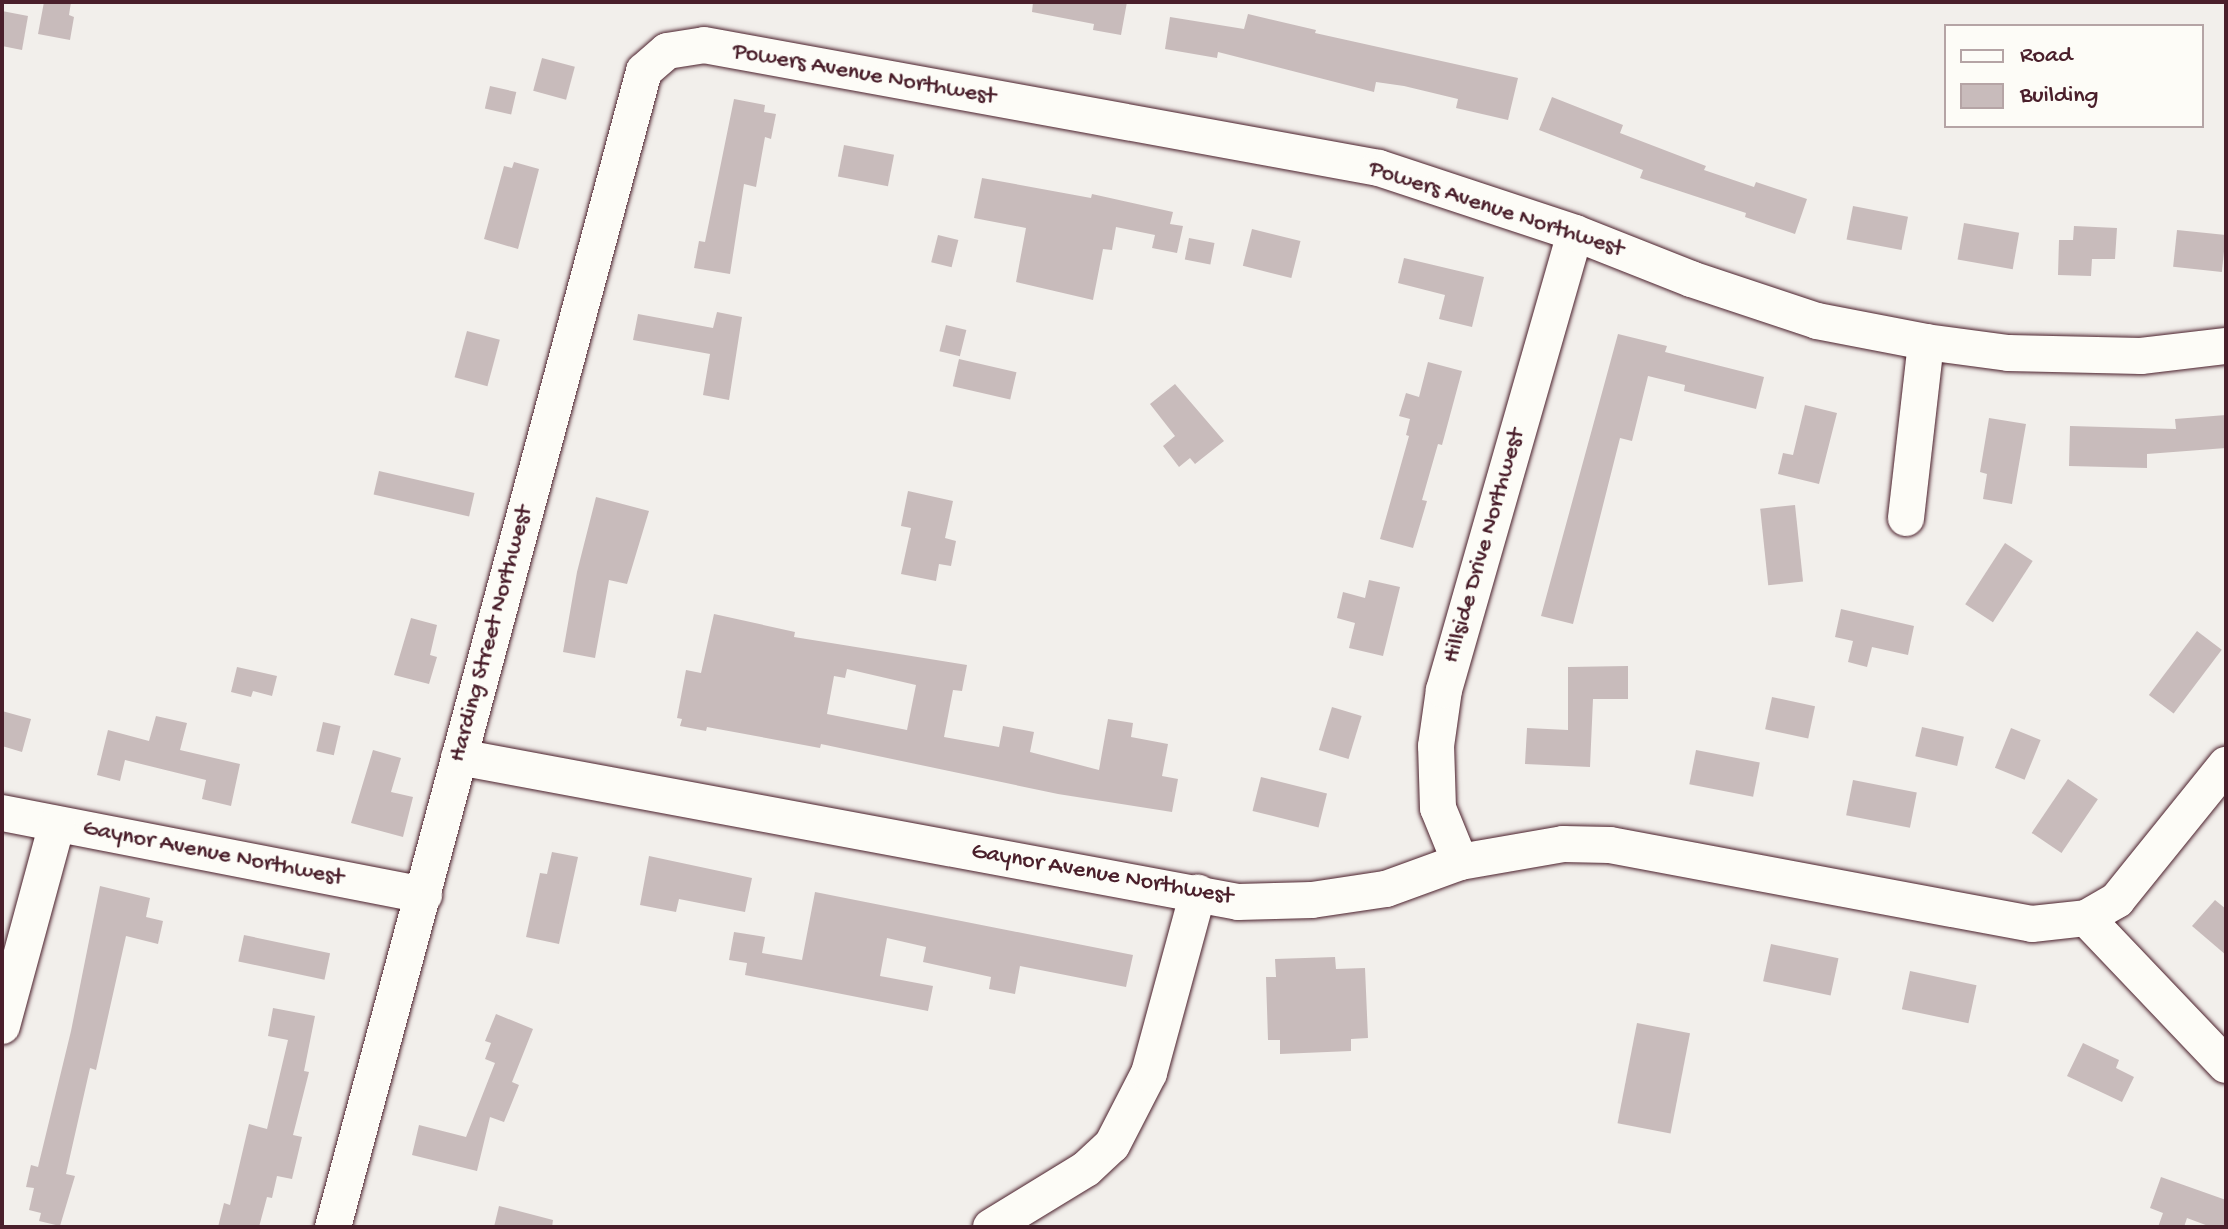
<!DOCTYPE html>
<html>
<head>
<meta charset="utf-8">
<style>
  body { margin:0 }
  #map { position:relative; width:2228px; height:1229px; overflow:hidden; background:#f2efeb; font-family:"Gochi Hand",sans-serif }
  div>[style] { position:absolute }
  .building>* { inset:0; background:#c8bbbb; transform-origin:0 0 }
  .roads { filter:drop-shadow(0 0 2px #4a1f2b) drop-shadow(0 0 2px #4a1f2b) }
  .minor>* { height:36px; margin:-18px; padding:0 18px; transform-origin:18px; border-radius:18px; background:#fdfcf7 }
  span { translate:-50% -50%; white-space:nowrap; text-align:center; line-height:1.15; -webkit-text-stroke:8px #fdfcf7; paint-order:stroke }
  .street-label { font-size:24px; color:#4a1f2b }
  .frame { position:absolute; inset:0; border:4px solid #4a1f2b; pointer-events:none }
  .legend { position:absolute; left:1944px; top:24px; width:260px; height:104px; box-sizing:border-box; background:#fdfcf7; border:2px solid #b5a4a5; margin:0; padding:10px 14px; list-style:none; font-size:24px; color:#4a1f2b }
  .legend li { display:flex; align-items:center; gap:16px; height:40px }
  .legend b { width:40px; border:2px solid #b5a4a5 }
</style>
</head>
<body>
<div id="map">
  <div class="building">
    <i style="clip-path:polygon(44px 2px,71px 2px,69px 15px,74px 17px,70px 40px,38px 34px)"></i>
    <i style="clip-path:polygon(1033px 2px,1127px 2px,1121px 35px,1093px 30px,1094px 24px,1032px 12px)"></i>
    <i style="clip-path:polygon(2px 11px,28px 16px,22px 50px,2px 46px)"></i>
    <i style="clip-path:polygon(1248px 14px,1316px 30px,1315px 33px,1518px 78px,1508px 120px,1456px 108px,1458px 99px,1404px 86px,1376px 82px,1374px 92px,1218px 52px,1217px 58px,1165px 49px,1170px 17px,1244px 29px)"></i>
    <i style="left:542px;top:58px;width:34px;height:34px;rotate:15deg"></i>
    <i style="left:490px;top:86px;width:27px;height:23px;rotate:13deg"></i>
    <i style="clip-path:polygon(1552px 97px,1623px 125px,1620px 133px,1706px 166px,1704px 170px,1754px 187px,1756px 182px,1807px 199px,1795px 234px,1745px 217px,1746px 213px,1640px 178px,1643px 170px,1539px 130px)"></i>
    <i style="clip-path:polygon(734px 99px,765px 105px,764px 112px,776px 114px,771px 139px,765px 137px,756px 187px,744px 184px,730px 274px,694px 268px,699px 241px,705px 242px)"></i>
    <i style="left:844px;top:145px;width:51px;height:32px;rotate:11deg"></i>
    <i style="clip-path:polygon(514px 162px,539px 169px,518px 249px,484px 239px,504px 166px,512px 168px)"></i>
    <i style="clip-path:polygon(982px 178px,1091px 198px,1092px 194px,1173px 212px,1170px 224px,1183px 226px,1177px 253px,1152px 248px,1155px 235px,1116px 227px,1112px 250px,1103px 249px,1093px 300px,1016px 282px,1026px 228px,974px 218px)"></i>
    <i style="left:1853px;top:206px;width:56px;height:34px;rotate:11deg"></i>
    <i style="left:1964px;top:223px;width:56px;height:37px;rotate:10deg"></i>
    <i style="clip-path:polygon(2074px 226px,2117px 228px,2115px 259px,2092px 259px,2091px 276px,2058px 275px,2059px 240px,2073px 240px)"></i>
    <i style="left:1252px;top:229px;width:50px;height:38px;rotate:14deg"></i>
    <i style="left:2177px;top:230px;width:49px;height:37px;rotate:6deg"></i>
    <i style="left:938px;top:235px;width:21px;height:28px;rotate:14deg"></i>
    <i style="left:1189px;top:238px;width:26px;height:22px;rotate:11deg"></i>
    <i style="clip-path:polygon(1404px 258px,1484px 277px,1472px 327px,1439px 319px,1445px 295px,1398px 283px)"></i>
    <i style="clip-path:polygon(717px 312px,742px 317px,729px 400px,703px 395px,710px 354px,633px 340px,638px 314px,713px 328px)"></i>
    <i style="left:946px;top:325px;width:21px;height:27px;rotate:14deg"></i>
    <i style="left:467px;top:331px;width:34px;height:48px;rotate:15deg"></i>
    <i style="clip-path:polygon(1618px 334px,1667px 346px,1665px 352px,1764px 377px,1756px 409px,1684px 391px,1685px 385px,1648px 376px,1632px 441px,1620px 438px,1573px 624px,1541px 616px)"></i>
    <i style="left:959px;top:359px;width:59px;height:28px;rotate:13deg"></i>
    <i style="clip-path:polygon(1428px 362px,1462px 371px,1442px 445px,1438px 444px,1422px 500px,1427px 501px,1413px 548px,1380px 539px,1409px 436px,1406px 435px,1410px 419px,1399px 416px,1406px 393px,1419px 397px)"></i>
    <i style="clip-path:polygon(1175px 384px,1224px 441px,1195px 464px,1190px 458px,1179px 467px,1163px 446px,1175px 436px,1150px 404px)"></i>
    <i style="clip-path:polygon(1805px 405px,1837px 413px,1819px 484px,1778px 474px,1783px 453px,1793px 455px)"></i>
    <i style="clip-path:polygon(2226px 415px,2226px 448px,2147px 454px,2147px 468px,2069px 466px,2070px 426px,2176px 429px,2175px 419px)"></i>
    <i style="clip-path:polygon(1989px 418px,2026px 424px,2012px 504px,1983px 499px,1987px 474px,1980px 472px)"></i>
    <i style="left:379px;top:471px;width:98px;height:24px;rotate:13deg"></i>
    <i style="clip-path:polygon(908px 491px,953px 501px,945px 538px,956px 541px,951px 566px,939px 564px,936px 581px,901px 574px,911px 528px,901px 526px)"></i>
    <i style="clip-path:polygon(596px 497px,649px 511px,627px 584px,609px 580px,595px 658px,563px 652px,577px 572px)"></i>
    <i style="left:1795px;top:505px;width:77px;height:35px;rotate:84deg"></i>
    <i style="left:2005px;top:543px;width:33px;height:73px;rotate:33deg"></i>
    <i style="clip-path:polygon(1369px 580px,1400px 587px,1383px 656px,1349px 648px,1355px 623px,1337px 618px,1343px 592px,1365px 598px)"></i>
    <i style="clip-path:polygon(1841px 609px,1914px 626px,1908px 655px,1872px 647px,1867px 667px,1848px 662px,1853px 641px,1835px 637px)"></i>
    <i style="clip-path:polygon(evenodd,714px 614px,795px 632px,794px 637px,967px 665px,962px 691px,953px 690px,944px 737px,999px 747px,1003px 726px,1034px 732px,1030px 752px,1099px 770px,1108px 719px,1133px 723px,1131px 737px,1168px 744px,1162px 776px,1178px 779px,1172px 812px,1058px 794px,821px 744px,820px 748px,707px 727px,706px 731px,680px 726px,682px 719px,677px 718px,686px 670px,701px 673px,714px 614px,847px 669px,916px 685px,907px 730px,827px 714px,834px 676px,845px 678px,847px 669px)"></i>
    <i style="clip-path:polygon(411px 618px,437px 625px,430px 655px,437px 657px,429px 684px,394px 675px)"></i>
    <i style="left:2197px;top:631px;width:31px;height:80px;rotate:37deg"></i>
    <i style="clip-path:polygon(1628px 666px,1628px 699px,1593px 699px,1590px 767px,1525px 764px,1527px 728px,1568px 730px,1568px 667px)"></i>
    <i style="clip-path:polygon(237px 667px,277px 676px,272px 696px,253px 691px,251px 697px,231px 692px)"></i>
    <i style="left:1772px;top:697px;width:44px;height:33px;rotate:12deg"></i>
    <i style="left:1332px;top:707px;width:31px;height:45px;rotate:17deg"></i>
    <i style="clip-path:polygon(2px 711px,31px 719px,22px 752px,2px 746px)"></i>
    <i style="clip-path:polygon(156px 716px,187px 723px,180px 750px,240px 764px,231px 806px,202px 799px,206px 780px,125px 760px,120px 781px,97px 775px,108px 730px,149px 741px)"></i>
    <i style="left:323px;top:722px;width:18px;height:30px;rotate:13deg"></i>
    <i style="left:1922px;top:727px;width:43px;height:30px;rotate:13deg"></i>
    <i style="left:2011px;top:728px;width:32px;height:43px;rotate:22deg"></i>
    <i style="clip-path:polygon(373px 750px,401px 758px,391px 792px,413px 797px,403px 837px,351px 823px)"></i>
    <i style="left:1696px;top:750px;width:65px;height:35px;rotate:11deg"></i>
    <i style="left:1261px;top:777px;width:68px;height:35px;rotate:14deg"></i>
    <i style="left:2068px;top:779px;width:36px;height:65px;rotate:34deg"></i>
    <i style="left:1853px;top:780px;width:65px;height:36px;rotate:11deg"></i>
    <i style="clip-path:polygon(552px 852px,578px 857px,559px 944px,526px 937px,540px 873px,547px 874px)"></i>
    <i style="clip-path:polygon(649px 856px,752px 878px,745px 912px,679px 899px,676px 912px,640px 905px)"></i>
    <i style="clip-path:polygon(100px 886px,150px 898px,146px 917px,163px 921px,158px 944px,126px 936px,96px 1070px,90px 1068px,66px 1174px,75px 1176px,60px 1226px,39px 1221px,41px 1213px,29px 1210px,34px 1188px,26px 1187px,31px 1165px,38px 1167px,71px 1031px)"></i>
    <i style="clip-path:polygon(815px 892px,1133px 955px,1126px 987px,1020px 966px,1015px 994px,989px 989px,991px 977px,923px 962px,926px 947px,887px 938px,880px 976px,933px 986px,928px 1011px,745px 975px,747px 963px,729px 960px,734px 932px,765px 937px,762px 953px,802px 960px)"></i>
    <i style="clip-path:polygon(2215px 900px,2226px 909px,2226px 955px,2192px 926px)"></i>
    <i style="left:244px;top:935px;width:88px;height:27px;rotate:12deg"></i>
    <i style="left:1771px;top:944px;width:69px;height:38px;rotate:12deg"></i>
    <i style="clip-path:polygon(1335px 957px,1336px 969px,1365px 968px,1368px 1038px,1351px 1039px,1351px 1051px,1280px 1054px,1280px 1040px,1268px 1040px,1266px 977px,1276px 977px,1275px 959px)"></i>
    <i style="left:1910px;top:971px;width:68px;height:39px;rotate:12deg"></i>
    <i style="clip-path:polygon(273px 1008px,315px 1016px,304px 1071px,309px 1072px,293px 1135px,302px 1137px,292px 1179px,277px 1176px,272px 1198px,267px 1197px,259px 1227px,218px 1227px,224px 1203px,230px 1205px,249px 1124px,267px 1129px,288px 1040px,268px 1036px)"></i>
    <i style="clip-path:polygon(496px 1014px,533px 1029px,512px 1082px,519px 1085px,504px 1122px,490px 1117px,477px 1171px,412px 1155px,419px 1125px,466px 1137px,495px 1063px,485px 1059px,491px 1043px,485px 1041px)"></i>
    <i style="left:1637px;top:1023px;width:54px;height:102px;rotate:11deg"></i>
    <i style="clip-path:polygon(2083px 1043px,2119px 1060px,2116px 1068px,2134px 1077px,2122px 1102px,2067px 1076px)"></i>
    <i style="clip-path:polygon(2161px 1177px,2226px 1200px,2226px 1227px,2211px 1227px,2187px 1218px,2184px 1227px,2158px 1227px,2163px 1213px,2150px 1208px)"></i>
    <i style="clip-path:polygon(499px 1206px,553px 1220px,552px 1227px,494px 1227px)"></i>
  </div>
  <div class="roads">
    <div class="minor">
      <i style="left:1906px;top:518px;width:177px;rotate:-83.5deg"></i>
      <i style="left:459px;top:757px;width:792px;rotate:10.54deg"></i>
      <i style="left:1238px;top:902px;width:74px;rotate:-1.5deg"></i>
      <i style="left:1312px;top:900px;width:75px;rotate:-8.5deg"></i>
      <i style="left:1386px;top:889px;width:79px;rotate:-20deg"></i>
      <i style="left:1460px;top:862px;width:105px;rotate:-9.9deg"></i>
      <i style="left:1563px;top:844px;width:47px;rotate:1.2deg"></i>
      <i style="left:1610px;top:845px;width:429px;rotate:10.6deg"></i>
      <i style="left:2032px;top:924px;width:54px;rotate:-6.3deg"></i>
      <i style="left:2086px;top:918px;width:36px;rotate:-30deg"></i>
      <i style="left:2117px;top:900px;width:174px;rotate:-51.1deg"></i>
      <i style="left:2px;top:813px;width:430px;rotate:11deg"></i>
      <i style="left:1460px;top:862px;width:58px;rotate:-112.2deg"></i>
      <i style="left:1438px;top:808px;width:62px;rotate:-91.8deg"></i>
      <i style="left:1436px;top:746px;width:57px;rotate:-81.9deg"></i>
      <i style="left:1444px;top:690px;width:475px;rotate:-74deg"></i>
      <i style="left:2086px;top:918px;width:203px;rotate:46.4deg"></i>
      <i style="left:2px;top:1026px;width:209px;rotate:-74.8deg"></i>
      <i style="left:333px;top:1227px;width:1197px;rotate:-74.94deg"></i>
      <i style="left:644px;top:71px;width:30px;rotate:-41deg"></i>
      <i style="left:667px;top:51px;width:37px;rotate:-9deg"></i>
      <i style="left:704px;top:45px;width:686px;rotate:10.33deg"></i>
      <i style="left:1379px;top:168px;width:206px;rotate:18.3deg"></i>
      <i style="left:1575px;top:233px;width:125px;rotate:21.6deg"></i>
      <i style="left:1691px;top:279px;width:133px;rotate:18.4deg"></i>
      <i style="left:1817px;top:321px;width:111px;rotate:10.9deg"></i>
      <i style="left:1926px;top:342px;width:83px;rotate:7.6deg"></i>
      <i style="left:2008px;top:353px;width:133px;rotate:1.3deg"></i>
      <i style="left:2141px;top:356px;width:86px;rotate:-6.7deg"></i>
      <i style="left:991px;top:1227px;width:111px;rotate:-31.4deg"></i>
      <i style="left:1086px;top:1169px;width:35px;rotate:-43deg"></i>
      <i style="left:1112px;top:1145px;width:81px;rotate:-62.8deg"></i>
      <i style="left:1149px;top:1073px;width:187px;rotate:-74.8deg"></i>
    </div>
  </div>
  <div class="street-label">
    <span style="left:864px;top:75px;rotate:10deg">Powers Avenue Northwest</span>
    <span style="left:1496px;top:210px;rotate:18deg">Powers Avenue Northwest</span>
    <span style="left:1485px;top:546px;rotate:-74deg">Hillside Drive Northwest</span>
    <span style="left:492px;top:634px;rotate:-75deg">Harding Street Northwest</span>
    <span style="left:213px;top:854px;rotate:11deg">Gaynor Avenue Northwest</span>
    <span style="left:1102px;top:875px;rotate:10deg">Gaynor Avenue Northwest</span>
  </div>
  <div class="frame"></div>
  <ul class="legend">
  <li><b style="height:10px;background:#fdfcf7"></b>Road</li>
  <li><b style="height:22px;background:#c8bbbb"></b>Building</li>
  </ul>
</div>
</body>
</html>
